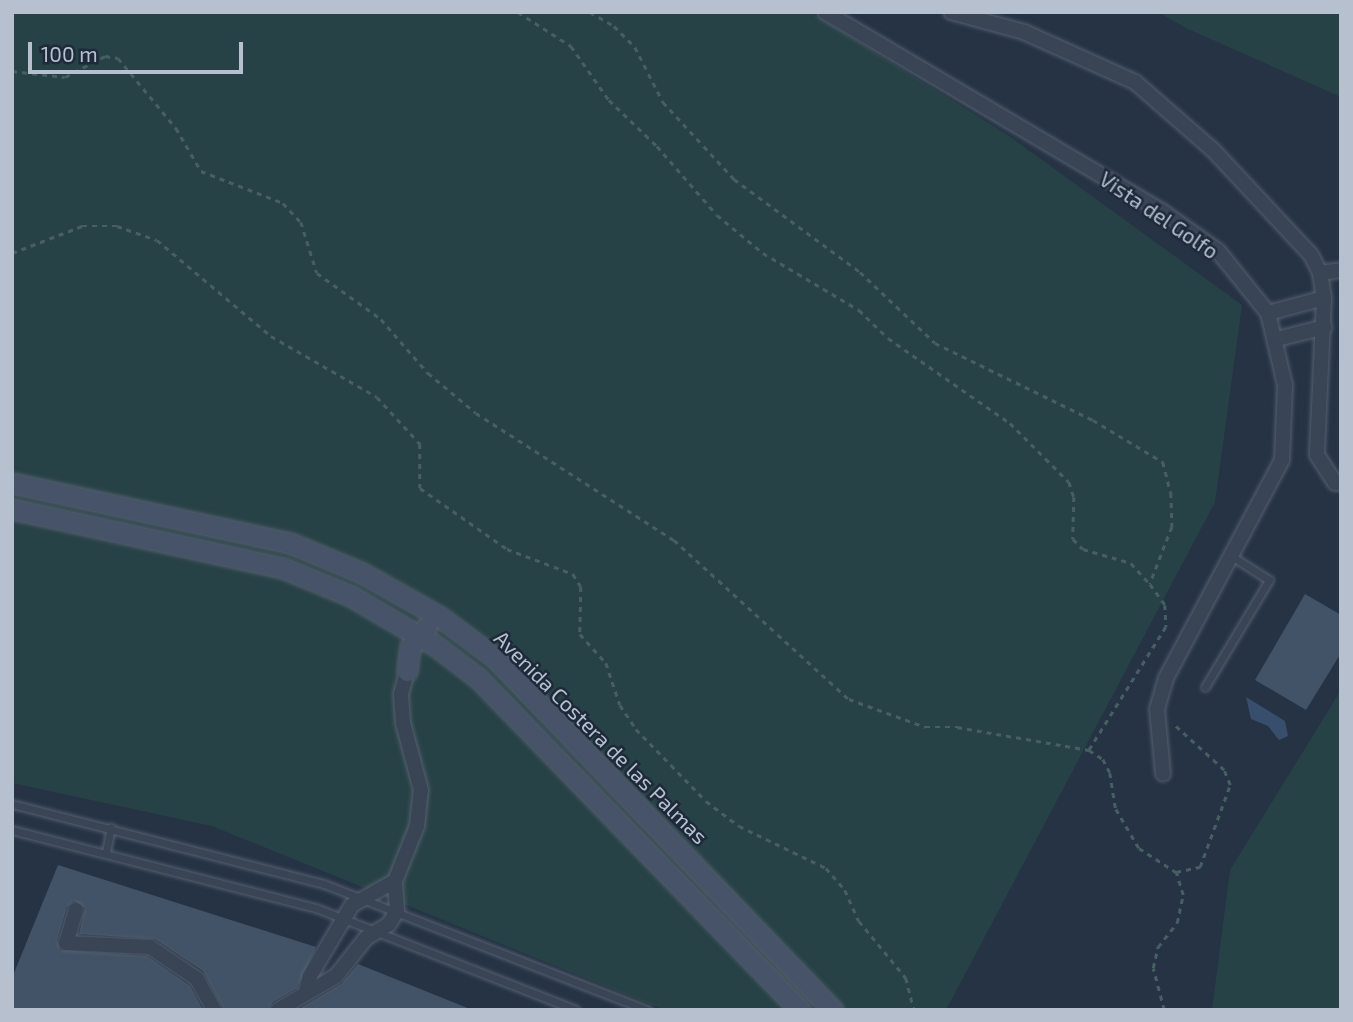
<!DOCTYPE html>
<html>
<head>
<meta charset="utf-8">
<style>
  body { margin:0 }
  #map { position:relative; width:1353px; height:1022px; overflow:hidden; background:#253345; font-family:"Exo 2",sans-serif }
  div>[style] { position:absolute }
  .green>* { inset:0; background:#274246 }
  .water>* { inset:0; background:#374e6d }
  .building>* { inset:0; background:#435367 }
  .path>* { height:2.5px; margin-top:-1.25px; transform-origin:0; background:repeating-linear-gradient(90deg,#455f62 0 5px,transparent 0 10px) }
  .roads { filter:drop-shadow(0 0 2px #55606f) drop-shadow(0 0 2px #55606f) }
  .lane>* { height:7px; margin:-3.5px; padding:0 3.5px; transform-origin:3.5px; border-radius:3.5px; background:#394554 }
  .street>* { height:14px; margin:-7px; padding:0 7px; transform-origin:7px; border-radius:7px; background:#394554 }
  .secondary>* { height:19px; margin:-9.5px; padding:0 9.5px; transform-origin:9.5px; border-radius:9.5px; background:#475368 }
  span { translate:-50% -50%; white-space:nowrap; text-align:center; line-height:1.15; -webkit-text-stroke:5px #1e2a3a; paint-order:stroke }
  .street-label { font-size:21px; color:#b7c0ce }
  .frame { position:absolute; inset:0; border:14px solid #b7c0ce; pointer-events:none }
  .scale { position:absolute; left:28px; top:42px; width:215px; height:32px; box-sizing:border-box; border:4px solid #b7c0ce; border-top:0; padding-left:9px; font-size:21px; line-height:24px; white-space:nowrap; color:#b7c0ce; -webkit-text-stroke:5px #1e2a3a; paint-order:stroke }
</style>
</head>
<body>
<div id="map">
  <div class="green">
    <i style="clip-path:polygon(12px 12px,810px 12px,1009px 136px,1242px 305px,1215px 502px,946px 1010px,664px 1010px,212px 826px,12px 783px)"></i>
    <i style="clip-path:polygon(1158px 12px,1341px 12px,1341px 97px,1186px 28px)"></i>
    <i style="clip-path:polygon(1341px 690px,1341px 1010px,1212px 1010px,1230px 870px)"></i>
  </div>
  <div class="water">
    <i style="clip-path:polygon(1246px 697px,1285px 721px,1288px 736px,1279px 740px,1268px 726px,1251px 719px)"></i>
  </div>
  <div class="building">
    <i style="clip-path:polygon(1305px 594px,1341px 615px,1341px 653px,1306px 710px,1255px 680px)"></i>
    <i style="clip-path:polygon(58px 865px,316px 947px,297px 988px,273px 1002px,268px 1010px,224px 1010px,203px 971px,155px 939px,79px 934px,85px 908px,74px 901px,67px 907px,57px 940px,60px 950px,147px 956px,190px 986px,203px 1010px,12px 1010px,12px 978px)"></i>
    <i style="clip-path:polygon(358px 964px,470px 1009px,470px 1010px,297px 1010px,341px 984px)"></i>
  </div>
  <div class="path">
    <i style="left:518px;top:12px;width:63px;rotate:32.7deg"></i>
    <i style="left:571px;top:46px;width:66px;rotate:54.9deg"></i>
    <i style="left:609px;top:100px;width:66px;rotate:43.8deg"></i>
    <i style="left:657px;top:146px;width:91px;rotate:49deg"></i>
    <i style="left:717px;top:215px;width:60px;rotate:39.6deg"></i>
    <i style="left:763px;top:253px;width:112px;rotate:30.7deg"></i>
    <i style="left:859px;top:310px;width:40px;rotate:44deg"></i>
    <i style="left:888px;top:338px;width:149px;rotate:34.9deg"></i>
    <i style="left:1010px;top:423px;width:83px;rotate:45deg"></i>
    <i style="left:1069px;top:482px;width:16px;rotate:72deg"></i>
    <i style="left:1074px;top:497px;width:42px;rotate:91.4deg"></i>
    <i style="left:1073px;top:539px;width:14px;rotate:45deg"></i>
    <i style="left:1083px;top:549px;width:50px;rotate:16.3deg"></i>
    <i style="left:1131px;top:563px;width:28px;rotate:48deg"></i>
    <i style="left:1150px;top:584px;width:26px;rotate:54deg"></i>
    <i style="left:1165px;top:605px;width:22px;rotate:87deg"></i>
    <i style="left:1166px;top:627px;width:145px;rotate:122deg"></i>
    <i style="left:590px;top:12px;width:28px;rotate:30deg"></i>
    <i style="left:614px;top:26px;width:30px;rotate:45deg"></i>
    <i style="left:635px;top:47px;width:62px;rotate:63deg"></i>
    <i style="left:663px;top:102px;width:105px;rotate:47.3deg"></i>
    <i style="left:734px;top:179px;width:157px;rotate:36.4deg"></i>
    <i style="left:860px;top:272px;width:103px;rotate:43.4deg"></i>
    <i style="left:935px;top:343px;width:176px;rotate:26deg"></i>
    <i style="left:1093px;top:420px;width:82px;rotate:31deg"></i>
    <i style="left:1163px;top:462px;width:32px;rotate:76deg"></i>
    <i style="left:1171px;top:493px;width:34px;rotate:88deg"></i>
    <i style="left:1172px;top:527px;width:61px;rotate:111.1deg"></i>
    <i style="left:12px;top:71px;width:53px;rotate:6.5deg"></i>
    <i style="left:65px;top:77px;width:45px;rotate:-27.7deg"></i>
    <i style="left:105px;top:56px;width:13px;rotate:9deg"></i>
    <i style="left:118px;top:58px;width:91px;rotate:50.4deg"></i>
    <i style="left:176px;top:128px;width:50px;rotate:59.8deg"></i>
    <i style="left:201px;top:171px;width:88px;rotate:21.3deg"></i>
    <i style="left:283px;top:203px;width:26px;rotate:47deg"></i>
    <i style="left:301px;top:222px;width:53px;rotate:72.6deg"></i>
    <i style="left:317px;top:273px;width:79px;rotate:35.7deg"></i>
    <i style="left:381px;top:319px;width:72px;rotate:49deg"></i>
    <i style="left:428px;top:373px;width:62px;rotate:39.8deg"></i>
    <i style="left:476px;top:413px;width:235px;rotate:32.7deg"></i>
    <i style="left:674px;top:540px;width:236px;rotate:42.3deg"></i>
    <i style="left:849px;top:699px;width:81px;rotate:20.2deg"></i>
    <i style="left:925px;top:727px;width:32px"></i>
    <i style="left:957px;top:727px;width:134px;rotate:9.9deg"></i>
    <i style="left:1089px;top:750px;width:17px;rotate:33deg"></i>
    <i style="left:1103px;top:759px;width:16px;rotate:63deg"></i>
    <i style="left:1110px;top:773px;width:36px;rotate:81deg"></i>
    <i style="left:1116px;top:809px;width:45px;rotate:59.5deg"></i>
    <i style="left:1139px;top:848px;width:44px;rotate:33deg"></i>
    <i style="left:1176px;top:872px;width:25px;rotate:-12deg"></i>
    <i style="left:1200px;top:867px;width:87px;rotate:-69.9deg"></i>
    <i style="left:1230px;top:785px;width:16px;rotate:-112deg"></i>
    <i style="left:1224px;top:770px;width:70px;rotate:-137.9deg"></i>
    <i style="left:12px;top:253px;width:75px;rotate:-21.1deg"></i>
    <i style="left:82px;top:226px;width:35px"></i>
    <i style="left:117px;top:226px;width:42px;rotate:19.3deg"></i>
    <i style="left:157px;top:240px;width:149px;rotate:40.1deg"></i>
    <i style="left:271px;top:336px;width:122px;rotate:29.9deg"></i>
    <i style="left:377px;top:397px;width:64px;rotate:47.5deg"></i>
    <i style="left:420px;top:444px;width:44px;rotate:90deg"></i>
    <i style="left:420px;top:488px;width:106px;rotate:35deg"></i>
    <i style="left:507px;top:549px;width:71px;rotate:20.7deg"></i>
    <i style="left:573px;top:574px;width:15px;rotate:58deg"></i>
    <i style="left:581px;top:587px;width:47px;rotate:91.2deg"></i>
    <i style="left:580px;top:634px;width:39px;rotate:48deg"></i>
    <i style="left:606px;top:663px;width:44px;rotate:71.6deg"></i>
    <i style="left:620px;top:705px;width:29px;rotate:56deg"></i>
    <i style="left:636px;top:729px;width:100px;rotate:45.8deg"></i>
    <i style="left:706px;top:801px;width:41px;rotate:37.1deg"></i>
    <i style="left:739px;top:826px;width:97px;rotate:25.8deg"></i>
    <i style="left:826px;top:868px;width:29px;rotate:49deg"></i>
    <i style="left:845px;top:890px;width:34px;rotate:66deg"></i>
    <i style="left:859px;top:921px;width:74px;rotate:50.5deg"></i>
    <i style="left:906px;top:978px;width:33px;rotate:76deg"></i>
    <i style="left:1164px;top:1010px;width:43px;rotate:-104.7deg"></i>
    <i style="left:1153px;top:968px;width:22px;rotate:-77deg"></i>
    <i style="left:1158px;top:947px;width:31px;rotate:-52deg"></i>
    <i style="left:1177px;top:923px;width:29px;rotate:-78deg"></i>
    <i style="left:1183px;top:895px;width:24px;rotate:-107deg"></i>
  </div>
  <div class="roads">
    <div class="lane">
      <i style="left:1205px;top:687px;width:125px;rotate:-59.1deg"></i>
      <i style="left:1269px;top:580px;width:43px;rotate:-147.4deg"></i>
      <i style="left:12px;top:804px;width:322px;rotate:14.4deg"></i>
      <i style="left:324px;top:884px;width:348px;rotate:21.3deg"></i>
      <i style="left:12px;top:830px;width:314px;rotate:14.4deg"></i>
      <i style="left:316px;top:908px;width:279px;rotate:21.4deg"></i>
      <i style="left:106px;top:852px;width:25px;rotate:-79deg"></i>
    </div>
    <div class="street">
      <i style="left:825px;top:12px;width:393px;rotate:30.6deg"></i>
      <i style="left:1163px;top:212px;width:67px;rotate:35.3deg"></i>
      <i style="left:1218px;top:251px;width:80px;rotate:51.1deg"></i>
      <i style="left:1268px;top:313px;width:74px;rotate:76.7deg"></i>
      <i style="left:1285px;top:385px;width:75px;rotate:92.3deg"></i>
      <i style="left:1282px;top:460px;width:247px;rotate:118deg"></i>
      <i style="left:1166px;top:678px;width:32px;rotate:106deg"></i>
      <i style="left:1157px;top:709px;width:65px;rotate:84.7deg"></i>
      <i style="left:951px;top:12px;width:76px;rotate:15.3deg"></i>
      <i style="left:1024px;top:32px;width:122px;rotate:24.2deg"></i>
      <i style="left:1135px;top:82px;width:103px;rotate:41.1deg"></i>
      <i style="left:1213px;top:150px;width:144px;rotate:47deg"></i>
      <i style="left:1311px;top:255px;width:20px;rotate:63deg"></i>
      <i style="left:1320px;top:273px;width:25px;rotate:81deg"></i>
      <i style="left:1324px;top:298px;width:157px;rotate:92.6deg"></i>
      <i style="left:1317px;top:455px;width:33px;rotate:57deg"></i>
      <i style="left:1335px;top:483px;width:6px"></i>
      <i style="left:1320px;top:273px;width:21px;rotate:-8deg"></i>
      <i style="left:1268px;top:313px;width:58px;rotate:-15deg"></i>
      <i style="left:1277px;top:339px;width:49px;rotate:-14deg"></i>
      <i style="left:76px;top:910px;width:34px;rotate:107deg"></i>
      <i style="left:66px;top:943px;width:84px;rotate:2.7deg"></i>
      <i style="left:150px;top:947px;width:57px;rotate:34.2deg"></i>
      <i style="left:197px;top:979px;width:35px;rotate:61deg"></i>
      <i style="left:306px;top:992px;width:16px;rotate:-76deg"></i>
      <i style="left:310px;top:976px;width:82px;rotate:-59.4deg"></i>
      <i style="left:352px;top:905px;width:49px;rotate:-29.2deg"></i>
      <i style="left:395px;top:881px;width:59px;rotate:-68.2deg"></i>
      <i style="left:417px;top:826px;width:36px;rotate:-84deg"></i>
      <i style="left:421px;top:790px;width:69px;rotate:-105deg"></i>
      <i style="left:403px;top:723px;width:29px;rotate:-94deg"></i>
      <i style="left:401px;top:694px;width:24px;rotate:-75deg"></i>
      <i style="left:278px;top:1010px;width:67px;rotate:-30.4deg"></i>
      <i style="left:336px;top:976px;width:48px;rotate:-51.7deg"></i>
      <i style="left:366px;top:938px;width:27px;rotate:-31deg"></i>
      <i style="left:389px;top:924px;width:15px;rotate:-58deg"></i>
      <i style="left:397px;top:911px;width:30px;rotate:-94deg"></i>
    </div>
    <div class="secondary">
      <i style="left:12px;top:483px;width:284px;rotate:12.2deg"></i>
      <i style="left:290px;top:543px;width:78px;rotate:22.6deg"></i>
      <i style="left:362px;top:573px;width:90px;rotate:29.4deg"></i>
      <i style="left:440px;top:617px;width:69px;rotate:36.7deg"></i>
      <i style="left:495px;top:658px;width:488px;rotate:46.2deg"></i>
      <i style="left:12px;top:509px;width:277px;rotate:12.3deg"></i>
      <i style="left:283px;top:568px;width:74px;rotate:22.4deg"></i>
      <i style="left:351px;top:596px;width:99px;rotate:30.5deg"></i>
      <i style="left:436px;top:646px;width:53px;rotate:37.3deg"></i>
      <i style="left:478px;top:678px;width:463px;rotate:45.9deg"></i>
      <i style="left:407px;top:671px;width:24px;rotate:-83deg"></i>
      <i style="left:410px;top:647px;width:26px;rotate:-50deg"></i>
    </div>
  </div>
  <div class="street-label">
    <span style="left:1159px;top:215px;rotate:34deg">Vista del Golfo</span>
    <span style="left:601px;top:737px;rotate:45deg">Avenida Costera de las Palmas</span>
  </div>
  <div class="frame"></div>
  <div class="scale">100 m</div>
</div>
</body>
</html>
